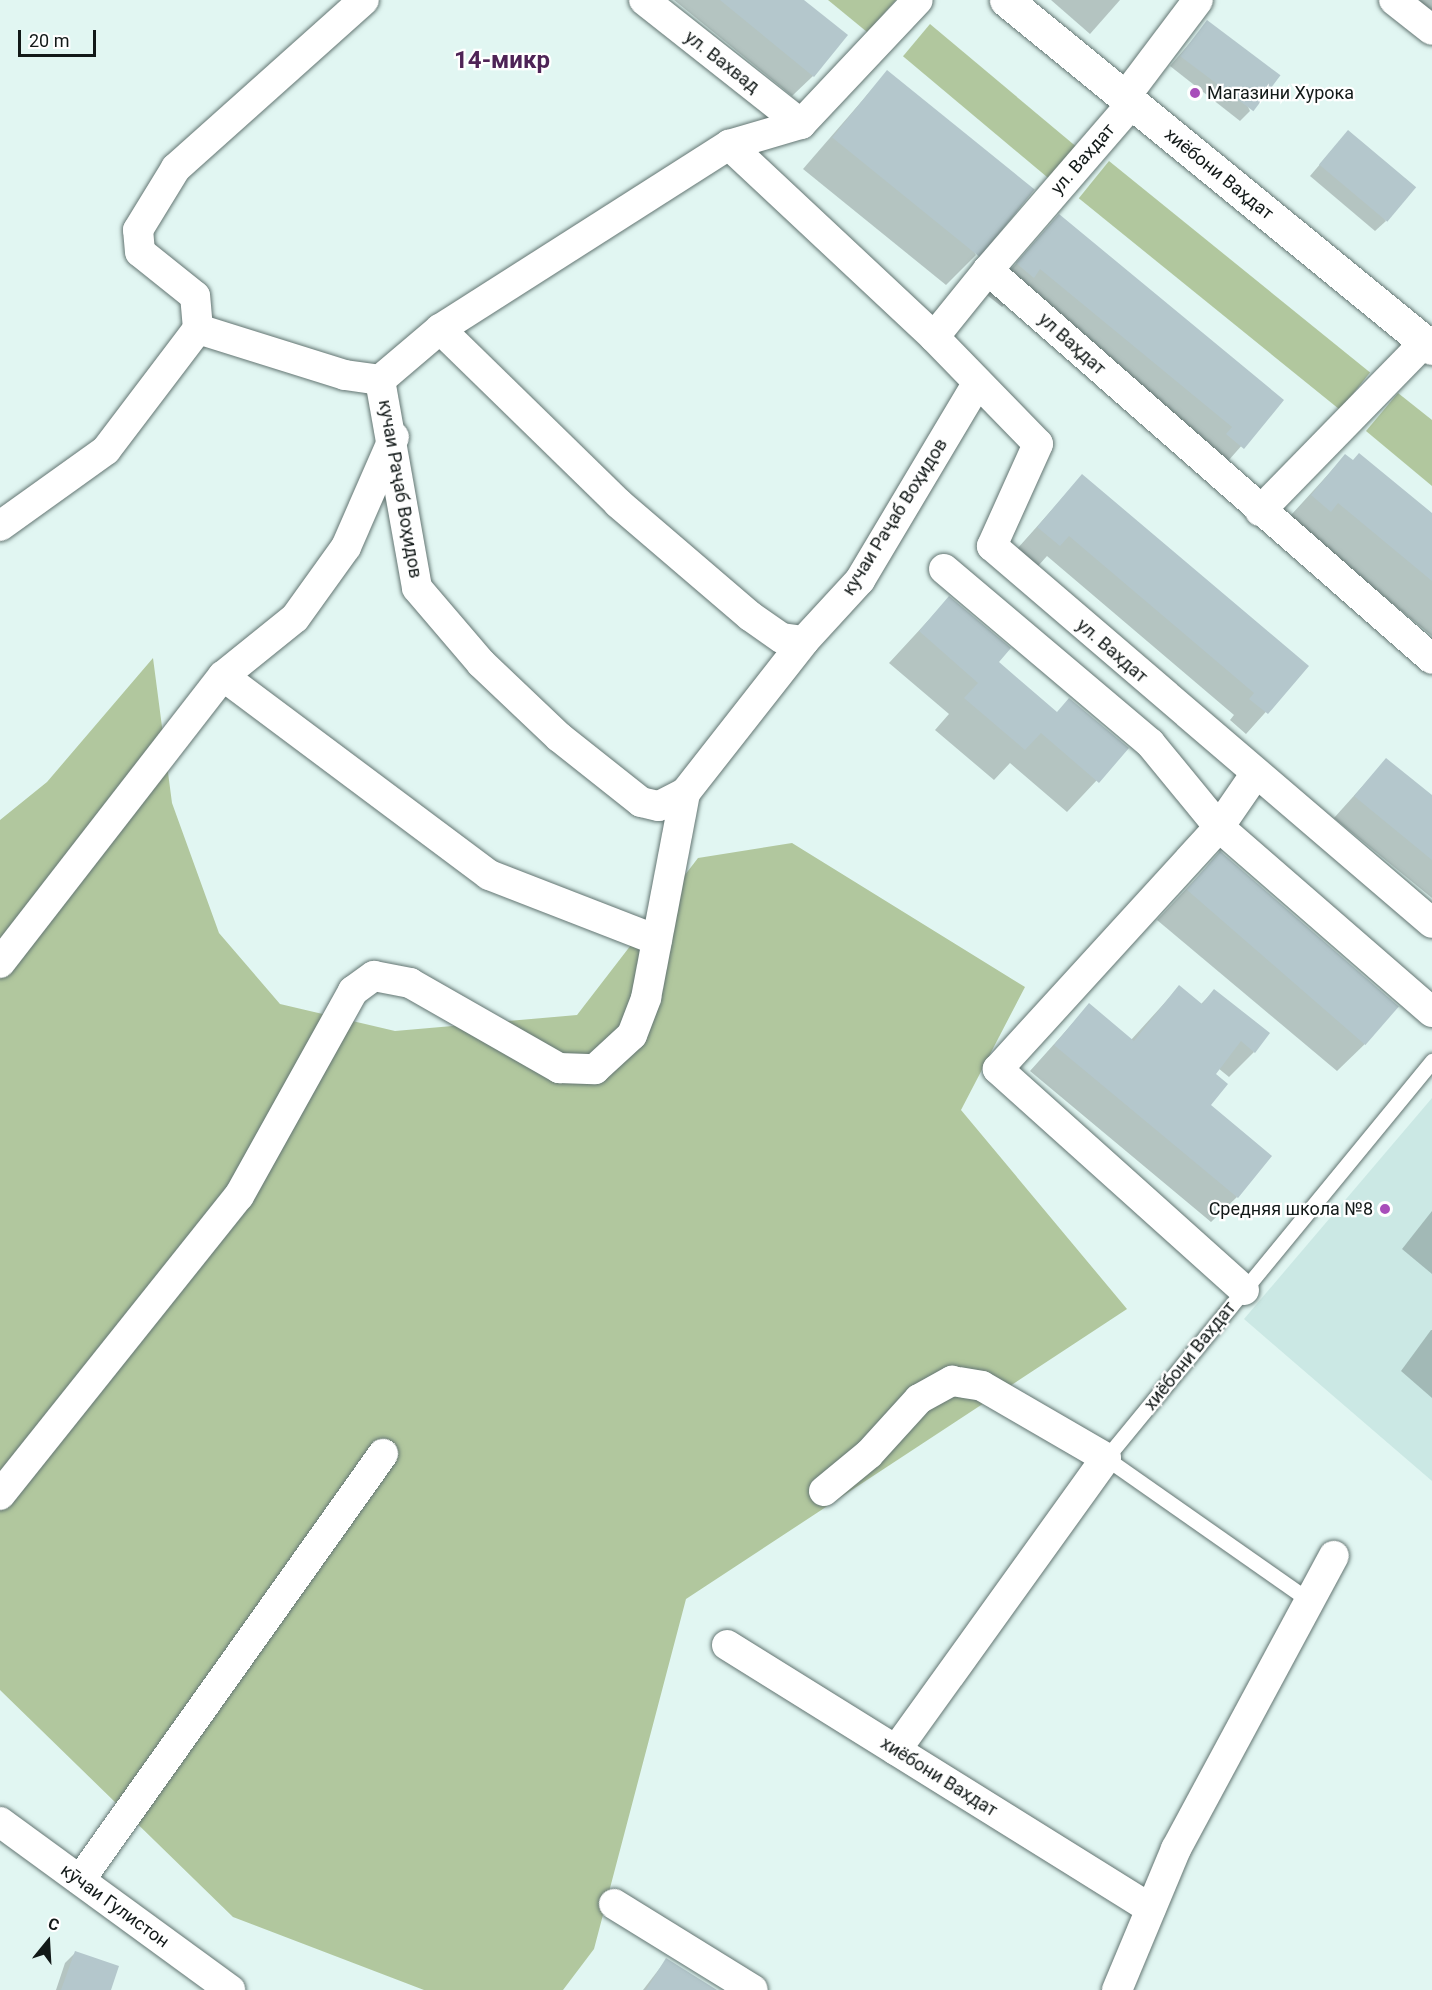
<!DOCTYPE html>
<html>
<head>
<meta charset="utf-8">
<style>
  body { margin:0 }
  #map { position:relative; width:1432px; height:1990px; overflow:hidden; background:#e1f6f2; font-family:Roboto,sans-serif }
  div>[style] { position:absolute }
  .built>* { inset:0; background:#cbe8e4 }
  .green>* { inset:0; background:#b1c79e; transform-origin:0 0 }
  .shadow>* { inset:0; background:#0003 }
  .building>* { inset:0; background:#b4c7cc; transform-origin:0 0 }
  .roads { filter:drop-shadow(0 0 2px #637572) drop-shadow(0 0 2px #637572) }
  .service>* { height:15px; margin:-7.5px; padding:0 7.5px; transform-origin:7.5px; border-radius:7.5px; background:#fff }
  .minor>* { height:30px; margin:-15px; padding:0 15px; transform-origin:15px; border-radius:15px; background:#fff }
  .secondary>* { height:33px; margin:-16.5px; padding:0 16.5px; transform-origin:16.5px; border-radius:16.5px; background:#fff }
  .dots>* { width:16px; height:16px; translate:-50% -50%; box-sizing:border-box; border:3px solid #fff; border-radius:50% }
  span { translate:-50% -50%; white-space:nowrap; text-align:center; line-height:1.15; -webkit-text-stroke:4.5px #fff; paint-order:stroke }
  .street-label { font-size:18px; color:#121918 }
  .poi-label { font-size:18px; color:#121918 }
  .left { translate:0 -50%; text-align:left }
  .right { translate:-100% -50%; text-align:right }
  .district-label { font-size:24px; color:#4e2356; font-weight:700 }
  .north { position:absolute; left:18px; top:1912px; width:60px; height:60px; -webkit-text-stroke:4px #fff; paint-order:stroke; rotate:18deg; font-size:16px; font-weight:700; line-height:24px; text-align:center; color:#121918 }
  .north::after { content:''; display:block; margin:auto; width:21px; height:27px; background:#121918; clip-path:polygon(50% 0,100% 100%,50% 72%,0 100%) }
  .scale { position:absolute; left:18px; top:30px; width:78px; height:27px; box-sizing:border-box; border:3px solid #121918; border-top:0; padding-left:8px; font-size:18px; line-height:21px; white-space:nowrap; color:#121918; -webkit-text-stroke:4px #fff; paint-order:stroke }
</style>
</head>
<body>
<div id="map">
  <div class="built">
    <i style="clip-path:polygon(1432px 1098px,1432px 1481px,1244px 1319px)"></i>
  </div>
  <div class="green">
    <i style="clip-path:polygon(828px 0,896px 0,867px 32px)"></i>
    <i style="left:930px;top:24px;width:195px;height:42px;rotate:40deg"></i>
    <i style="left:1109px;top:161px;width:336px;height:48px;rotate:39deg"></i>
    <i style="clip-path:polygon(1398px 393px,1432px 420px,1432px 486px,1366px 431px)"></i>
    <i style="clip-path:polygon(153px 658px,172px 803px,219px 933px,280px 1004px,395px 1031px,577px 1015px,698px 858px,792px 843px,1025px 987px,961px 1110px,1127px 1309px,686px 1599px,594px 1949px,563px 1990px,424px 1990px,233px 1917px,0 1690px,0 820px,47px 782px)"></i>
  </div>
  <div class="shadow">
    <i style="clip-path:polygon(674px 0,802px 0,813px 76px,792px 96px)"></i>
    <i style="clip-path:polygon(1051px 0,1120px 0,1090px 34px)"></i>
    <i style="clip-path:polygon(1397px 0,1432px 0,1432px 13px)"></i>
    <i style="clip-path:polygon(1208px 22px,1250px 111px,1240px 121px,1170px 66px)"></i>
    <i style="clip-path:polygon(887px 72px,976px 255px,946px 285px,803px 169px)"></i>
    <i style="clip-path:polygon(1338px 143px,1386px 221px,1375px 231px,1310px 176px)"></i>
    <i style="clip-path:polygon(1059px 217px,1282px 400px,1213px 478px,1010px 299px,1002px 307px,987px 295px)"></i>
    <i style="clip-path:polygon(1345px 456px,1432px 515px,1432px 636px,1307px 533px,1281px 526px)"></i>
    <i style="clip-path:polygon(1082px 476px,1307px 666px,1246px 734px,1230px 720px,1234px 715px,1047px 556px,1038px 566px,1017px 549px)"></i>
    <i style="clip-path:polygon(949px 598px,997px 662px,1056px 713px,1127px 748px,1067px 812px,1010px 763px,994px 780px,935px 730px,949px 714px,889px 663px)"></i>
    <i style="clip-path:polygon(1386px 760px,1432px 797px,1432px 898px,1334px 818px)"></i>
    <i style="clip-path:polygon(1220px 853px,1368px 1041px,1337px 1071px,1157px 920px)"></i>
    <i style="clip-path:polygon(1179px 987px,1200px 1005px,1214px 991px,1254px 1052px,1229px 1077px,1218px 1068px,1214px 1074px,1209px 1105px,1237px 1197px,1211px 1222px,1030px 1071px,1089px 1005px,1131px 1040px)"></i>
    <i style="clip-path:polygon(1432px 1211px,1432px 1274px,1402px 1249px)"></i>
    <i style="clip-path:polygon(1431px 1330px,1432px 1330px,1432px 1398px,1401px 1371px)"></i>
    <i style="clip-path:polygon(76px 1952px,109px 1990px,56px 1990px,65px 1963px)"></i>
    <i style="clip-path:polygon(666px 1960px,715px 1990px,643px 1990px)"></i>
  </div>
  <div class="building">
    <i style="clip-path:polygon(720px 0,804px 0,848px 35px,814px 77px)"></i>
    <i style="left:1207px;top:20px;width:92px;height:45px;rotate:37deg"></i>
    <i style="left:887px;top:70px;width:190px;height:87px;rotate:39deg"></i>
    <i style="left:1348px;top:130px;width:89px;height:45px;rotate:40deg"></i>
    <i style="clip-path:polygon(1059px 214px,1284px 400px,1244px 449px,1226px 434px,1232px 427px,1040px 269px,1034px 278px,1016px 263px)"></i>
    <i style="clip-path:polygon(1359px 453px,1432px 513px,1432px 581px,1338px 503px,1331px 512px,1311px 495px,1345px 454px,1353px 460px)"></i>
    <i style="clip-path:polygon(1082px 474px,1309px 666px,1268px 714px,1249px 699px,1254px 693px,1069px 536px,1060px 546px,1037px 527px)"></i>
    <i style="clip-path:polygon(949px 596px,1011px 648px,999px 662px,1057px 712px,1069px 698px,1129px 748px,1099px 783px,1041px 733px,1025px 750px,964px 698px,978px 683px,919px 631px)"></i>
    <i style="clip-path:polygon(1386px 758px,1432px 795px,1432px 860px,1354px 796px)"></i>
    <i style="left:1220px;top:851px;width:237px;height:51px;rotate:41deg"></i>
    <i style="clip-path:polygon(1179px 985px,1202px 1004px,1214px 989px,1270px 1033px,1255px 1053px,1241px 1041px,1216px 1074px,1228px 1084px,1211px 1105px,1272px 1156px,1238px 1198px,1054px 1045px,1089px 1003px,1134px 1041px)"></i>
    <i style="clip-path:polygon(75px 1951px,119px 1966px,111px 1990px,61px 1990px)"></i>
    <i style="clip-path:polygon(666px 1958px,717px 1990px,646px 1990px)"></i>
  </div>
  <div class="roads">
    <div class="service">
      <i style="left:1310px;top:1601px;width:249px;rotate:-145deg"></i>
      <i style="left:1106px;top:1458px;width:514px;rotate:-50.61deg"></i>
    </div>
    <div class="minor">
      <i style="left:644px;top:0;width:200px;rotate:38.3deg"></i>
      <i style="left:1394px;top:0;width:48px;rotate:38.3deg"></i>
      <i style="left:1125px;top:97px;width:121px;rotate:-53deg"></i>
      <i style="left:729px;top:145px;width:281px;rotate:43.1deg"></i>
      <i style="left:934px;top:337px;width:86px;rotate:-51.1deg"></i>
      <i style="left:988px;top:270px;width:590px;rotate:41.22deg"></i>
      <i style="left:988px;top:270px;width:221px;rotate:-49.2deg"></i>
      <i style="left:198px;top:329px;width:154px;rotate:17.4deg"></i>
      <i style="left:345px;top:375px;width:35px;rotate:8deg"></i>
      <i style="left:380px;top:380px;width:79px;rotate:-40.4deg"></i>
      <i style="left:440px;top:329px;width:343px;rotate:-32.5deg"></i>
      <i style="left:729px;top:145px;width:75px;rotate:-16.3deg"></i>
      <i style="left:801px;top:124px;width:170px;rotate:-46.7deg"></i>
      <i style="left:440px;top:329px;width:249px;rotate:44.3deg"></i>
      <i style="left:618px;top:503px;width:174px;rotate:40.6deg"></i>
      <i style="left:750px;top:616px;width:39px;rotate:35deg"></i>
      <i style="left:782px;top:638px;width:22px;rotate:8deg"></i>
      <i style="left:804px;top:641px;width:83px;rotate:-47.4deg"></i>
      <i style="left:860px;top:580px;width:228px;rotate:-59.2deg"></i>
      <i style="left:934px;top:337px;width:149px;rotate:45.8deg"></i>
      <i style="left:1038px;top:444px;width:112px;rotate:114.3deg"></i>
      <i style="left:992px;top:546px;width:579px;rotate:40.59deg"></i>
      <i style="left:380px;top:380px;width:211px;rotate:79.9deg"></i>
      <i style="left:417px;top:588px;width:99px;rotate:49.5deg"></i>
      <i style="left:481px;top:663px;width:108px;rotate:43.5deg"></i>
      <i style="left:559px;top:737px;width:105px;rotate:38.4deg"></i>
      <i style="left:641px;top:802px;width:18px;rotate:13deg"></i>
      <i style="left:659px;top:806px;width:29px;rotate:-27deg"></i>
      <i style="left:685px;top:793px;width:193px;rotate:-51.9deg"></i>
      <i style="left:1260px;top:511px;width:236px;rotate:-45.7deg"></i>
      <i style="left:0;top:526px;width:130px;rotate:-35.6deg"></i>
      <i style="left:106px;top:450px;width:152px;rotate:-52.8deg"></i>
      <i style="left:198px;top:329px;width:33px;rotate:-95deg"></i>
      <i style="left:195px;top:296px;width:70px;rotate:-141.3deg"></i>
      <i style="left:140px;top:252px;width:22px;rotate:-95deg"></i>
      <i style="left:138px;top:230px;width:73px;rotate:-58.5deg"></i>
      <i style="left:176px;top:168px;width:252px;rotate:-41.8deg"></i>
      <i style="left:944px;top:569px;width:270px;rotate:40.2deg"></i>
      <i style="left:1150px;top:743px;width:109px;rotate:50.6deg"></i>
      <i style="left:1219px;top:827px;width:282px;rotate:41deg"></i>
      <i style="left:223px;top:676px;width:332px;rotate:36.8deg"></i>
      <i style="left:489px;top:875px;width:180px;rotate:21.2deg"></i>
      <i style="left:0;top:963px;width:363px;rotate:-52.2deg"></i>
      <i style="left:223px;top:676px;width:92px;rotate:-38.9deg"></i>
      <i style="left:295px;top:618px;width:87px;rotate:-54.3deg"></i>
      <i style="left:346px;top:547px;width:120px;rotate:-66.4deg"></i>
      <i style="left:1244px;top:1290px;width:331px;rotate:-138.1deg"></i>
      <i style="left:998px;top:1069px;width:328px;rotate:-47.6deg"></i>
      <i style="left:1219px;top:827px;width:62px;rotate:-55.5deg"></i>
      <i style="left:824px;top:1491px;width:58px;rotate:-39.4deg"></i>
      <i style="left:869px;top:1454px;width:74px;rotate:-47.7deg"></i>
      <i style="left:919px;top:1399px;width:38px;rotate:-29deg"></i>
      <i style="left:952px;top:1381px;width:30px;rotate:9deg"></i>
      <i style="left:982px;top:1386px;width:143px;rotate:30.1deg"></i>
      <i style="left:1106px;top:1458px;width:360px;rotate:125.7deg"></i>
      <i style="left:0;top:1495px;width:383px;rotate:-51.4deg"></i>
      <i style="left:239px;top:1196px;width:235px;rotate:-60.9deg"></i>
      <i style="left:353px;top:991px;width:26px;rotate:-36deg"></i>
      <i style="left:374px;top:976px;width:37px;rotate:11deg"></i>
      <i style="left:410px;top:983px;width:172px;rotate:29.7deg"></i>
      <i style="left:559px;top:1068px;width:36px;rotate:2deg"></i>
      <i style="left:595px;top:1069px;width:50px;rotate:-42.6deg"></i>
      <i style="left:632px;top:1035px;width:40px;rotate:-69deg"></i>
      <i style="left:646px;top:998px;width:209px;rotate:-79.2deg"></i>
      <i style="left:727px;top:1645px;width:499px;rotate:31.9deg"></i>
      <i style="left:0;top:1822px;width:285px;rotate:36.1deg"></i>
      <i style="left:80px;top:1880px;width:523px;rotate:-54.58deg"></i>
      <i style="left:614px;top:1904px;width:163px;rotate:31.7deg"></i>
      <i style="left:1117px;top:1990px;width:153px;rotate:-67.3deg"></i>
      <i style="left:1176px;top:1849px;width:333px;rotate:-61.7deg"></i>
    </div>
    <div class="secondary">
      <i style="left:1006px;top:0;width:550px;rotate:39.25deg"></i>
    </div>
  </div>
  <div class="dots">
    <i style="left:1195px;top:93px;background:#a84eba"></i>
    <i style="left:1385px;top:1209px;background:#a84eba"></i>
  </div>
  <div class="street-label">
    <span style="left:722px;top:62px;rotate:38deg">ул. Вахвад</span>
    <span style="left:1083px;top:159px;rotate:-49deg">ул. Вахдат</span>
    <span style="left:1219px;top:174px;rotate:39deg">хиёбони Ваҳдат</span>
    <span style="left:1072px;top:344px;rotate:42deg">ул Ваҳдат</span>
    <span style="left:400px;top:489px;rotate:80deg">кучаи Раҷаб Воҳидов</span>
    <span style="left:895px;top:517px;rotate:-58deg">кучаи Раҷаб Воҳидов</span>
    <span style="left:1112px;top:651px;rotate:41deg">ул. Вахдат</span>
    <span style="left:1190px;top:1356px;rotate:-51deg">хиёбони Вахдат</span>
    <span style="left:939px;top:1777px;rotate:32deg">хиёбони Вахдат</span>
    <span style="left:115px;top:1906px;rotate:36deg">кӯчаи Гулистон</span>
  </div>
  <div class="poi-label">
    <span class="left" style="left:1207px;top:93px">Магазини Хурока</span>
    <span class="right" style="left:1373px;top:1209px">Средняя школа №8</span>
  </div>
  <div class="district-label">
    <span style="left:502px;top:61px">14-микр</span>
  </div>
  <div class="north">С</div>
  <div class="scale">20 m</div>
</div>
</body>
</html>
